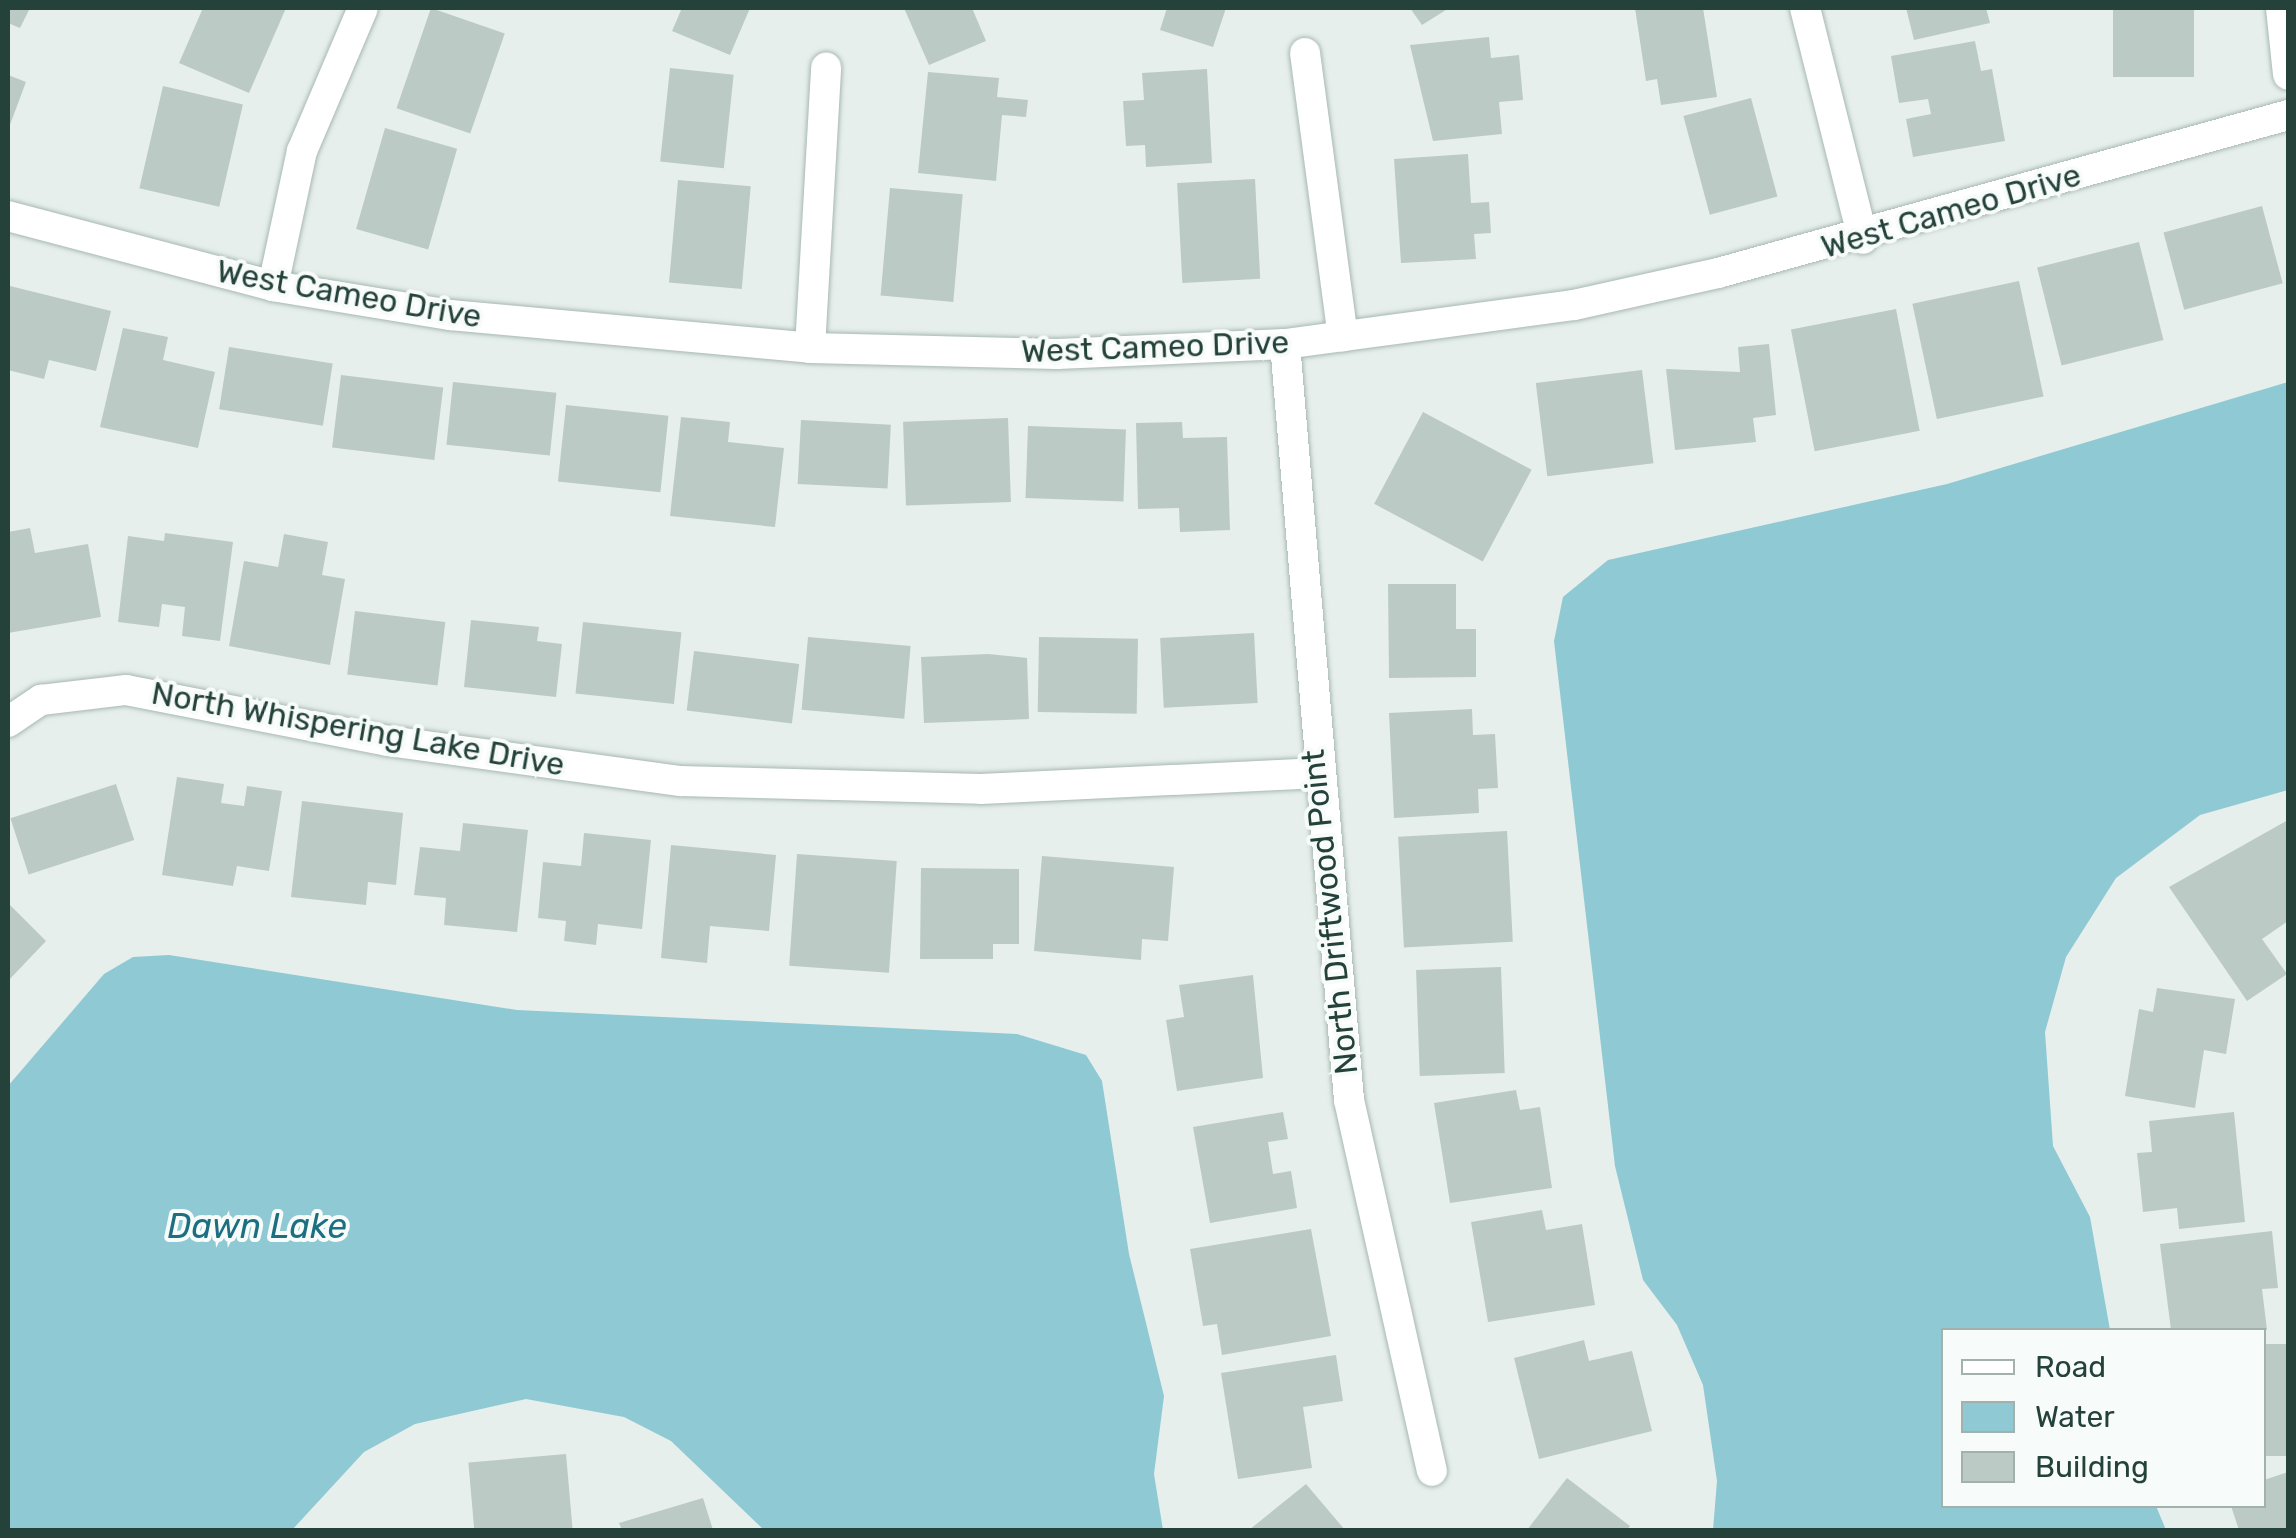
<!DOCTYPE html>
<html>
<head>
<meta charset="utf-8">
<style>
  body { margin:0 }
  #map { position:relative; width:2296px; height:1538px; overflow:hidden; background:#e6efeb; font-family:Rubik,sans-serif }
  div>[style] { position:absolute }
  .water>* { inset:0; background:#8ec9d4 }
  .building>* { inset:0; background:#bbcac4; transform-origin:0 0 }
  .roads { filter:drop-shadow(0 0 2px #a8b8b2) drop-shadow(0 0 2px #a8b8b2) }
  .minor>* { height:30px; margin:-15px; padding:0 15px; transform-origin:15px; border-radius:15px; background:#fff }
  span { translate:-50% -50%; white-space:nowrap; text-align:center; line-height:1.15; -webkit-text-stroke:8px #f7fbf9; paint-order:stroke }
  .street-label { font-size:32px; color:#24423a }
  .water-label { font-size:35px; color:#1c6f80; font-style:italic }
  .frame { position:absolute; inset:0; border:10px solid #24423a; pointer-events:none }
  .legend { position:absolute; left:1941px; top:1328px; width:325px; height:180px; box-sizing:border-box; background:#f7fbf9; border:2px solid #a3b1ad; margin:0; padding:12px 18px; list-style:none; font-size:30px; color:#24423a }
  .legend li { display:flex; align-items:center; gap:20px; height:50px }
  .legend b { width:50px; border:2px solid #a3b1ad }
</style>
</head>
<body>
<div id="map">
  <div class="water">
    <i style="clip-path:polygon(2288px 382px,2288px 790px,2200px 815px,2116px 878px,2066px 957px,2045px 1032px,2053px 1146px,2090px 1217px,2110px 1330px,1944px 1330px,1944px 1506px,2156px 1506px,2166px 1530px,1713px 1530px,1717px 1481px,1703px 1385px,1677px 1325px,1643px 1280px,1615px 1166px,1554px 641px,1563px 597px,1608px 560px,1947px 484px)"></i>
    <i style="clip-path:polygon(169px 955px,517px 1010px,1017px 1034px,1086px 1055px,1102px 1081px,1129px 1254px,1164px 1396px,1154px 1474px,1163px 1530px,764px 1530px,671px 1441px,624px 1417px,526px 1399px,415px 1424px,364px 1452px,292px 1530px,8px 1530px,8px 1086px,104px 974px,133px 957px)"></i>
  </div>
  <div class="building">
    <i style="clip-path:polygon(8px 8px,30px 8px,20px 28px,8px 23px)"></i>
    <i style="clip-path:polygon(203px 8px,286px 8px,249px 93px,179px 63px)"></i>
    <i style="left:431px;top:8px;width:78px;height:106px;rotate:19deg"></i>
    <i style="clip-path:polygon(682px 8px,750px 8px,730px 55px,672px 31px)"></i>
    <i style="clip-path:polygon(904px 8px,972px 8px,986px 41px,929px 65px)"></i>
    <i style="clip-path:polygon(1167px 8px,1226px 8px,1213px 47px,1160px 30px)"></i>
    <i style="clip-path:polygon(1410px 8px,1449px 8px,1422px 25px)"></i>
    <i style="clip-path:polygon(1635px 8px,1703px 8px,1717px 97px,1661px 105px,1657px 79px,1646px 81px)"></i>
    <i style="clip-path:polygon(1906px 8px,1986px 8px,1990px 23px,1914px 40px)"></i>
    <i style="left:2113px;top:8px;width:81px;height:69px"></i>
    <i style="clip-path:polygon(1489px 37px,1491px 58px,1519px 55px,1523px 100px,1499px 102px,1502px 134px,1433px 141px,1410px 45px)"></i>
    <i style="clip-path:polygon(1975px 41px,1981px 71px,1992px 69px,2005px 141px,1913px 157px,1906px 119px,1931px 114px,1928px 99px,1899px 103px,1891px 56px)"></i>
    <i style="left:670px;top:68px;width:64px;height:94px;rotate:6deg"></i>
    <i style="clip-path:polygon(1207px 69px,1212px 163px,1146px 167px,1145px 145px,1126px 146px,1123px 101px,1144px 100px,1142px 73px)"></i>
    <i style="clip-path:polygon(928px 72px,999px 78px,997px 97px,1028px 100px,1026px 117px,1002px 115px,996px 181px,918px 173px)"></i>
    <i style="clip-path:polygon(8px 75px,26px 82px,8px 130px)"></i>
    <i style="left:163px;top:86px;width:82px;height:105px;rotate:13deg"></i>
    <i style="left:1751px;top:98px;width:102px;height:70px;rotate:75deg"></i>
    <i style="left:385px;top:128px;width:75px;height:105px;rotate:16deg"></i>
    <i style="clip-path:polygon(1468px 154px,1471px 203px,1489px 202px,1491px 233px,1474px 234px,1476px 259px,1401px 263px,1394px 159px)"></i>
    <i style="left:1255px;top:179px;width:100px;height:78px;rotate:87deg"></i>
    <i style="left:678px;top:180px;width:73px;height:103px;rotate:5deg"></i>
    <i style="left:890px;top:188px;width:73px;height:108px;rotate:5deg"></i>
    <i style="left:2262px;top:206px;width:80px;height:102px;rotate:75deg"></i>
    <i style="left:2139px;top:242px;width:101px;height:105px;rotate:76deg"></i>
    <i style="left:2019px;top:281px;width:118px;height:109px;rotate:78deg"></i>
    <i style="clip-path:polygon(10px 286px,111px 311px,96px 371px,49px 360px,44px 379px,8px 370px)"></i>
    <i style="left:1896px;top:309px;width:124px;height:107px;rotate:79deg"></i>
    <i style="clip-path:polygon(123px 328px,168px 337px,163px 360px,215px 372px,198px 448px,100px 427px)"></i>
    <i style="clip-path:polygon(1769px 344px,1776px 415px,1753px 418px,1756px 442px,1675px 450px,1666px 369px,1740px 372px,1738px 347px)"></i>
    <i style="left:229px;top:347px;width:105px;height:63px;rotate:9deg"></i>
    <i style="left:1642px;top:370px;width:94px;height:107px;rotate:83deg"></i>
    <i style="left:341px;top:375px;width:103px;height:73px;rotate:7deg"></i>
    <i style="left:453px;top:382px;width:104px;height:63px;rotate:6deg"></i>
    <i style="left:566px;top:405px;width:103px;height:77px;rotate:6deg"></i>
    <i style="left:1423px;top:412px;width:123px;height:104px;rotate:28deg"></i>
    <i style="clip-path:polygon(681px 417px,730px 422px,728px 442px,784px 448px,775px 527px,670px 516px)"></i>
    <i style="left:1008px;top:418px;width:84px;height:105px;rotate:88deg"></i>
    <i style="left:801px;top:420px;width:90px;height:64px;rotate:3deg"></i>
    <i style="clip-path:polygon(1182px 422px,1183px 438px,1227px 437px,1230px 530px,1180px 532px,1179px 508px,1138px 509px,1136px 423px)"></i>
    <i style="left:1028px;top:426px;width:98px;height:72px;rotate:2deg"></i>
    <i style="clip-path:polygon(30px 528px,35px 553px,88px 544px,101px 617px,8px 633px,8px 532px)"></i>
    <i style="clip-path:polygon(165px 533px,233px 542px,220px 641px,182px 636px,185px 607px,162px 604px,159px 627px,118px 622px,128px 536px,164px 541px)"></i>
    <i style="clip-path:polygon(284px 534px,328px 542px,322px 575px,345px 579px,330px 665px,229px 646px,244px 561px,278px 567px)"></i>
    <i style="clip-path:polygon(1388px 584px,1456px 584px,1456px 629px,1476px 629px,1476px 677px,1389px 678px)"></i>
    <i style="left:355px;top:611px;width:91px;height:64px;rotate:7deg"></i>
    <i style="clip-path:polygon(471px 620px,539px 627px,537px 641px,562px 644px,556px 697px,464px 687px)"></i>
    <i style="left:583px;top:622px;width:99px;height:72px;rotate:6deg"></i>
    <i style="left:1254px;top:633px;width:70px;height:94px;rotate:87deg"></i>
    <i style="left:808px;top:637px;width:103px;height:73px;rotate:5deg"></i>
    <i style="left:1039px;top:637px;width:99px;height:75px;rotate:1deg"></i>
    <i style="left:694px;top:651px;width:106px;height:60px;rotate:7deg"></i>
    <i style="clip-path:polygon(988px 654px,1027px 658px,1029px 719px,924px 723px,921px 657px)"></i>
    <i style="clip-path:polygon(1472px 709px,1473px 735px,1495px 734px,1498px 788px,1478px 789px,1479px 813px,1394px 818px,1389px 713px)"></i>
    <i style="clip-path:polygon(177px 777px,224px 784px,221px 803px,244px 806px,247px 786px,282px 791px,269px 871px,237px 866px,233px 886px,162px 875px)"></i>
    <i style="left:116px;top:784px;width:59px;height:111px;rotate:72deg"></i>
    <i style="clip-path:polygon(302px 801px,403px 813px,396px 885px,368px 882px,366px 905px,291px 897px)"></i>
    <i style="clip-path:polygon(2288px 820px,2288px 921px,2262px 939px,2287px 974px,2247px 1001px,2169px 887px)"></i>
    <i style="clip-path:polygon(463px 823px,528px 830px,517px 932px,444px 925px,446px 898px,414px 895px,420px 847px,460px 851px)"></i>
    <i style="left:1507px;top:831px;width:111px;height:109px;rotate:87deg"></i>
    <i style="clip-path:polygon(584px 833px,651px 840px,642px 929px,598px 924px,596px 945px,564px 941px,566px 921px,538px 918px,543px 862px,581px 866px)"></i>
    <i style="clip-path:polygon(671px 845px,776px 855px,769px 931px,710px 926px,707px 963px,661px 958px)"></i>
    <i style="left:797px;top:854px;width:100px;height:112px;rotate:4deg"></i>
    <i style="clip-path:polygon(1042px 856px,1174px 867px,1168px 941px,1142px 939px,1141px 960px,1034px 951px)"></i>
    <i style="clip-path:polygon(921px 868px,1019px 869px,1019px 944px,993px 944px,993px 959px,920px 959px)"></i>
    <i style="clip-path:polygon(8px 903px,46px 941px,8px 981px)"></i>
    <i style="left:1501px;top:967px;width:106px;height:85px;rotate:88deg"></i>
    <i style="clip-path:polygon(1253px 975px,1263px 1078px,1177px 1091px,1166px 1020px,1184px 1017px,1179px 985px)"></i>
    <i style="clip-path:polygon(2157px 988px,2235px 999px,2226px 1054px,2204px 1050px,2195px 1108px,2125px 1096px,2139px 1009px,2153px 1012px)"></i>
    <i style="clip-path:polygon(1516px 1090px,1520px 1110px,1540px 1107px,1552px 1188px,1450px 1203px,1434px 1103px)"></i>
    <i style="clip-path:polygon(1283px 1112px,1288px 1139px,1268px 1142px,1273px 1174px,1291px 1171px,1297px 1208px,1210px 1223px,1193px 1127px)"></i>
    <i style="clip-path:polygon(2234px 1112px,2245px 1222px,2179px 1229px,2177px 1208px,2143px 1212px,2137px 1153px,2152px 1152px,2149px 1121px)"></i>
    <i style="clip-path:polygon(1542px 1210px,1546px 1230px,1582px 1224px,1595px 1305px,1488px 1322px,1471px 1222px)"></i>
    <i style="clip-path:polygon(1311px 1229px,1331px 1336px,1222px 1355px,1217px 1324px,1203px 1326px,1190px 1249px)"></i>
    <i style="clip-path:polygon(2272px 1231px,2278px 1288px,2262px 1289px,2267px 1330px,2171px 1330px,2160px 1244px)"></i>
    <i style="clip-path:polygon(1584px 1340px,1589px 1361px,1632px 1351px,1652px 1431px,1539px 1459px,1514px 1358px)"></i>
    <i style="left:2288px;top:1344px;width:112px;height:25px;rotate:90deg"></i>
    <i style="clip-path:polygon(1336px 1355px,1343px 1401px,1303px 1407px,1312px 1468px,1238px 1479px,1221px 1373px)"></i>
    <i style="left:566px;top:1454px;width:76px;height:98px;rotate:85deg"></i>
    <i style="clip-path:polygon(2288px 1472px,2288px 1530px,2239px 1530px,2231px 1506px,2264px 1506px,2264px 1480px)"></i>
    <i style="clip-path:polygon(1567px 1478px,1630px 1526px,1627px 1530px,1527px 1530px)"></i>
    <i style="clip-path:polygon(1306px 1484px,1345px 1530px,1249px 1530px)"></i>
    <i style="clip-path:polygon(703px 1498px,713px 1530px,622px 1530px,619px 1523px)"></i>
  </div>
  <div class="roads">
    <div class="minor">
      <i style="left:1805px;top:8px;width:238px;rotate:75.9deg"></i>
      <i style="left:2281px;top:8px;width:67px;rotate:84deg"></i>
      <i style="left:1305px;top:53px;width:286px;rotate:82.4deg"></i>
      <i style="left:8px;top:216px;width:274px;rotate:14.8deg"></i>
      <i style="left:273px;top:286px;width:179px;rotate:9.3deg"></i>
      <i style="left:450px;top:315px;width:362px;rotate:5.2deg"></i>
      <i style="left:810px;top:348px;width:247px;rotate:1.4deg"></i>
      <i style="left:1057px;top:354px;width:228px;rotate:-2.5deg"></i>
      <i style="left:1285px;top:344px;width:292px;rotate:-7.7deg"></i>
      <i style="left:1574px;top:305px;width:148px;rotate:-12.5deg"></i>
      <i style="left:1718px;top:273px;width:591px;rotate:-15.49deg"></i>
      <i style="left:273px;top:286px;width:138px;rotate:-77.9deg"></i>
      <i style="left:302px;top:151px;width:155px;rotate:-66.9deg"></i>
      <i style="left:1285px;top:344px;width:759px;rotate:85.16deg"></i>
      <i style="left:1349px;top:1100px;width:380px;rotate:77.4deg"></i>
      <i style="left:810px;top:348px;width:281px;rotate:-86.7deg"></i>
      <i style="left:8px;top:722px;width:40px;rotate:-34deg"></i>
      <i style="left:41px;top:700px;width:86px;rotate:-6.7deg"></i>
      <i style="left:126px;top:690px;width:267px;rotate:11deg"></i>
      <i style="left:388px;top:741px;width:295px;rotate:7.8deg"></i>
      <i style="left:680px;top:781px;width:301px;rotate:1.5deg"></i>
      <i style="left:981px;top:789px;width:334px;rotate:-2.7deg"></i>
    </div>
  </div>
  <div class="street-label">
    <span style="left:1951px;top:211px;rotate:-16deg">West Cameo Drive</span>
    <span style="left:349px;top:294px;rotate:10deg">West Cameo Drive</span>
    <span style="left:1155px;top:347px;rotate:-2deg">West Cameo Drive</span>
    <span style="left:358px;top:729px;rotate:10deg">North Whispering Lake Drive</span>
    <span style="left:1330px;top:912px;rotate:-96deg">North Driftwood Point</span>
  </div>
  <div class="water-label">
    <span style="left:257px;top:1226px">Dawn Lake</span>
  </div>
  <div class="frame"></div>
  <ul class="legend">
  <li><b style="height:12px;background:#fff"></b>Road</li>
  <li><b style="height:28px;background:#8ec9d4"></b>Water</li>
  <li><b style="height:28px;background:#bbcac4"></b>Building</li>
  </ul>
</div>
</body>
</html>
